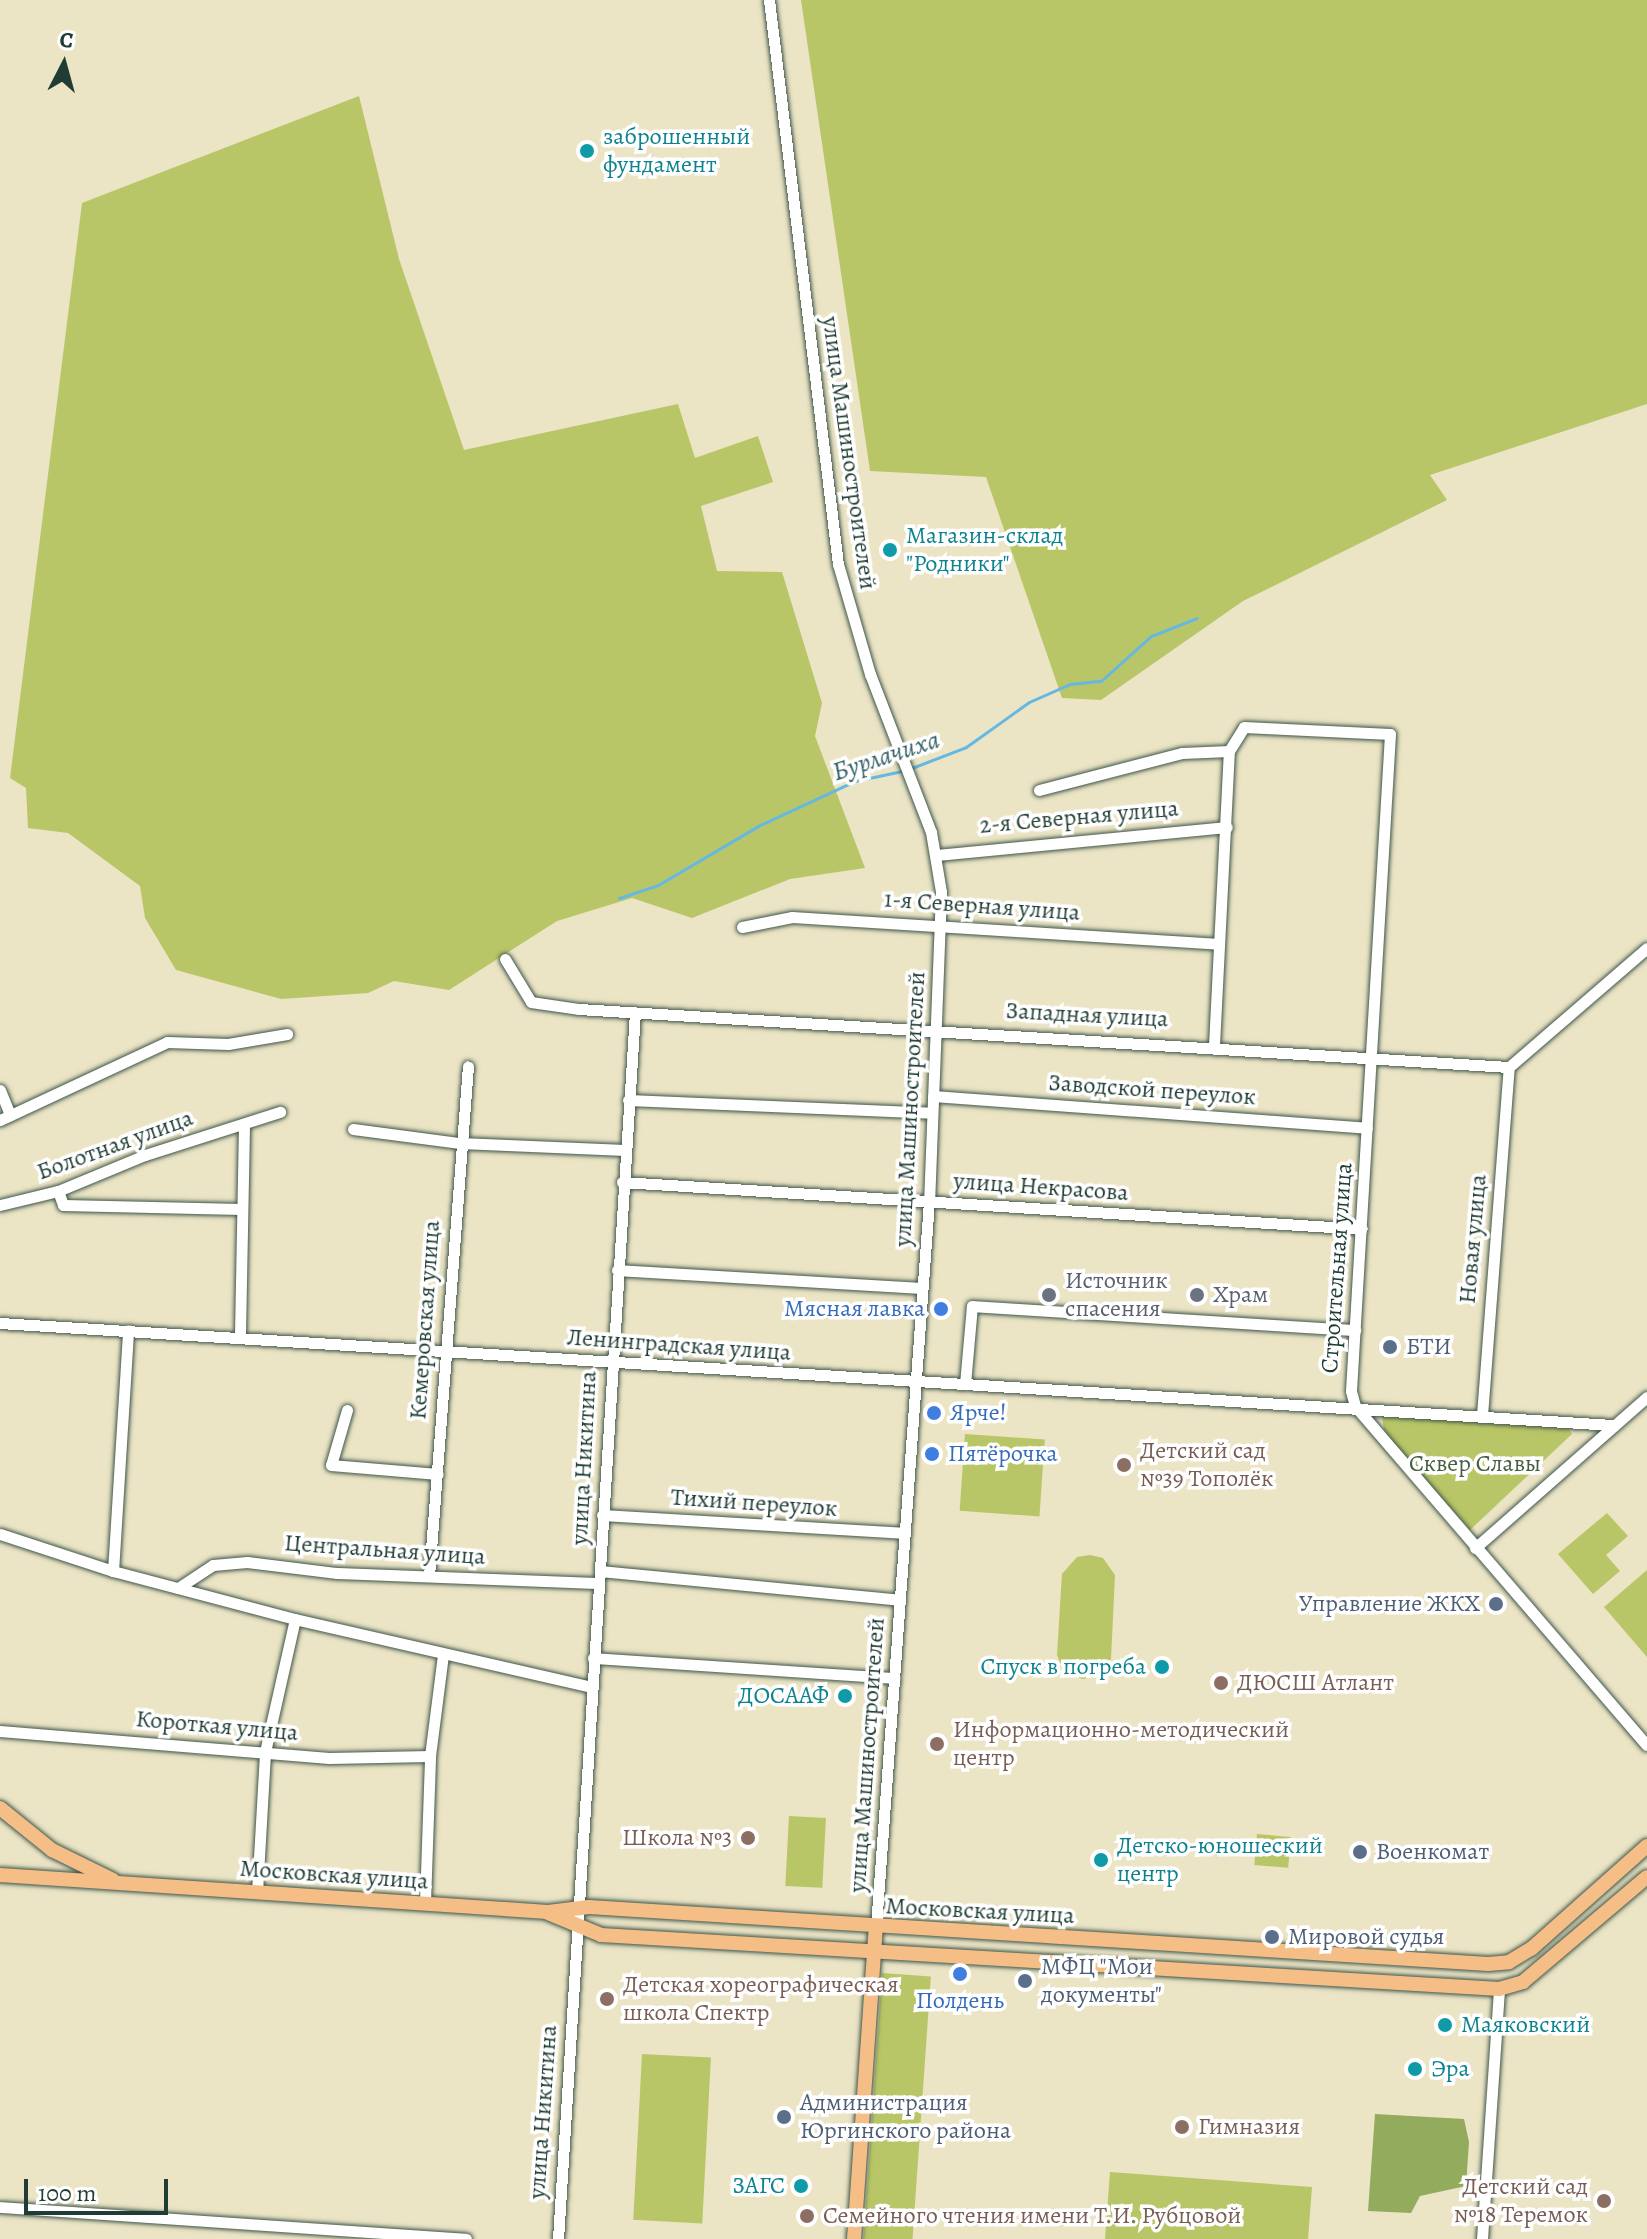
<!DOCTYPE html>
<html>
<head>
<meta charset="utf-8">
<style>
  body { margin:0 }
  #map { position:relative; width:1647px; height:2239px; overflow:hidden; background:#ebe4c5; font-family:Alegreya,serif }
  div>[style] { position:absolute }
  .green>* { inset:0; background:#b9c667; transform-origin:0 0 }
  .forest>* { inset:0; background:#92ab5c }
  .stream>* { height:3px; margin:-1.5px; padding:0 1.5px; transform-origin:1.5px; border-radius:1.5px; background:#65b8e1 }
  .roads { filter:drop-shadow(0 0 2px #3e564a) drop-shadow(0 0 2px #3e564a) }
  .minor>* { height:11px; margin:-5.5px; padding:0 5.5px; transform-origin:5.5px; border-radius:5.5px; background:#fff }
  .major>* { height:14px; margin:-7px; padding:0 7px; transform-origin:7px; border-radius:7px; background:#f6be87 }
  .dots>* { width:22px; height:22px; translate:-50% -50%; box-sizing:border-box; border:4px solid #fff; border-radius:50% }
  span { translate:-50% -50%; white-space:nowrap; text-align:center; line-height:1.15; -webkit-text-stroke:7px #fff; paint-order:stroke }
  .culture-label { font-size:24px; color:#0d838f }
  .left { translate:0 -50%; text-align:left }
  .right { translate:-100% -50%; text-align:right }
  .street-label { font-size:24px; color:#1f3d34 }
  .worship-label { font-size:24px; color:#5b616d }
  .shop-label { font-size:24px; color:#366cbe }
  .service-label { font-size:24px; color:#4e5e75 }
  .education-label { font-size:24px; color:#785e54 }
  .park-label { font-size:24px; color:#465f41 }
  .water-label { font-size:26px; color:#346268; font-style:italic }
  .north { position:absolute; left:24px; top:24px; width:80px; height:80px; -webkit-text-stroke:6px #fff; paint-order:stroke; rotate:6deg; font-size:22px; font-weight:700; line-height:32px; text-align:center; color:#1f3d34 }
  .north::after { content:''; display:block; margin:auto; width:28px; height:36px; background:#1f3d34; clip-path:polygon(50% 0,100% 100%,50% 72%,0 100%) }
  .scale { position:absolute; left:24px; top:2179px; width:144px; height:36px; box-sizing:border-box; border:4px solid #1f3d34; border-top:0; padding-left:10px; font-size:24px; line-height:28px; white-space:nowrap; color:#1f3d34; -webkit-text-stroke:6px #fff; paint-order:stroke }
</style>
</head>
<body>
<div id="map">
  <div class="green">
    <i style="clip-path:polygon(801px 0,1647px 0,1647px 404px,1430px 475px,1447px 500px,1243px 601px,1101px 700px,1062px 698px,986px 477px,870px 471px)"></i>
    <i style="clip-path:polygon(359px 96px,399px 259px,464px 450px,678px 404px,695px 458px,758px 436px,773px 482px,701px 506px,717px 571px,782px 572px,822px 703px,815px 736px,865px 868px,790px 879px,692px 918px,632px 898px,557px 921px,449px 990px,394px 981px,368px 993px,281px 999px,176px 970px,145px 918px,140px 886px,68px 833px,28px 828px,26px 788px,10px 778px,82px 203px)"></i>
    <i style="clip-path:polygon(1387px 1412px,1567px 1425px,1572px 1434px,1470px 1530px,1385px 1435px,1382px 1417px)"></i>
    <i style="left:965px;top:1434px;width:80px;height:77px;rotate:4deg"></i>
    <i style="clip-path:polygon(1607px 1513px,1628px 1536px,1606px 1555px,1620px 1571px,1593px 1594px,1558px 1554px)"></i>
    <i style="clip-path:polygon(1090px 1555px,1103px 1558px,1115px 1575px,1111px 1659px,1094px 1677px,1082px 1679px,1062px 1667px,1057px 1655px,1062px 1574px,1077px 1557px)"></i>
    <i style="clip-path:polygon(1647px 1570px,1647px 1657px,1604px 1607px)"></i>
    <i style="left:789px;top:1816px;width:37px;height:70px;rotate:3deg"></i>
    <i style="left:1257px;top:1834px;width:34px;height:31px;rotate:5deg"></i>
    <i style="left:882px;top:1973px;width:49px;height:267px;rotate:4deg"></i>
    <i style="left:642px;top:2054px;width:69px;height:166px;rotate:3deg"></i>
    <i style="clip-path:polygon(1110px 2172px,1312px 2187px,1308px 2239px,1105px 2239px)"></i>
  </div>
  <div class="forest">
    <i style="clip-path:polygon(1375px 2114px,1464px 2119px,1469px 2142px,1466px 2186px,1420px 2196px,1411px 2213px,1368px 2211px)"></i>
  </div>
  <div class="stream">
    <i style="left:909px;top:769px;width:61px;rotate:-21.1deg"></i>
    <i style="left:966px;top:747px;width:77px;rotate:-35.5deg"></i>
    <i style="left:1029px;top:702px;width:45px;rotate:-23.7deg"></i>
    <i style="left:1070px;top:684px;width:31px;rotate:-6deg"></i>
    <i style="left:1101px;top:681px;width:67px;rotate:-42deg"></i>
    <i style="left:1151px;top:636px;width:49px;rotate:-21.4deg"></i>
    <i style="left:619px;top:898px;width:41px;rotate:-18.4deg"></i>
    <i style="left:658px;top:885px;width:116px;rotate:-30.5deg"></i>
    <i style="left:758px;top:826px;width:107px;rotate:-24.9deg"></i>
    <i style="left:855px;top:781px;width:48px;rotate:-12deg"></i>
  </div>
  <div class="roads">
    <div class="minor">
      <i style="left:769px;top:0;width:568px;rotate:83.03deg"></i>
      <i style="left:838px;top:564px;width:115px;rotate:73.8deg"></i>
      <i style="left:870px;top:674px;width:169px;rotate:68.9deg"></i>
      <i style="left:931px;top:832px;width:61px;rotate:80.5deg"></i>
      <i style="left:941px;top:892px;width:309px;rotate:92.2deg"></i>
      <i style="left:929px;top:1201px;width:728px;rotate:94.18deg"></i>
      <i style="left:1039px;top:790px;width:148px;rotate:-14.5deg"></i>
      <i style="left:1182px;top:753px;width:47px;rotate:-2.4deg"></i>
      <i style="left:937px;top:855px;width:291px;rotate:-5.5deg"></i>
      <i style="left:742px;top:927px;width:51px;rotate:-11.3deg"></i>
      <i style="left:792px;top:917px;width:428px;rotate:3.6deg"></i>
      <i style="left:505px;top:959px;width:50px;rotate:58.8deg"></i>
      <i style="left:531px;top:1002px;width:49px;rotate:8.3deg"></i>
      <i style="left:579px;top:1009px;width:932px;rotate:3.57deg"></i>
      <i style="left:1509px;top:1067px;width:182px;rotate:-40.8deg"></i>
      <i style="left:1214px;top:1045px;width:294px;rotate:-87.1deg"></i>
      <i style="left:1229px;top:751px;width:28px;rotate:-58deg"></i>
      <i style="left:1244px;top:727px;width:146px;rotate:2.7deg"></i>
      <i style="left:1390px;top:734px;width:658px;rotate:93.4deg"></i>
      <i style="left:1351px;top:1391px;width:16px;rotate:75deg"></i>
      <i style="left:1355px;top:1406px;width:447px;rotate:49.3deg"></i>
      <i style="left:0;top:1090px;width:27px;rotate:68deg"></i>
      <i style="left:933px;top:1096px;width:435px;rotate:4.2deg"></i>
      <i style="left:628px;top:1100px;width:304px;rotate:2.4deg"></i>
      <i style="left:0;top:1120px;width:184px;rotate:-25deg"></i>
      <i style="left:167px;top:1042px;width:61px;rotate:1.9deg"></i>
      <i style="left:228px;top:1044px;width:60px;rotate:-9.6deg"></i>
      <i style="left:353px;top:1129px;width:108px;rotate:7.5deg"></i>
      <i style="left:460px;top:1143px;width:165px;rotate:2.4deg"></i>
      <i style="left:622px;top:1182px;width:741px;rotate:3.63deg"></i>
      <i style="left:58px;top:1191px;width:15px;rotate:70deg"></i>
      <i style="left:63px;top:1205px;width:178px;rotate:1.3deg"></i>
      <i style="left:0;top:1205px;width:60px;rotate:-13.6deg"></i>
      <i style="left:58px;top:1191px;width:94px;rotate:-22.5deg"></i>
      <i style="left:145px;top:1155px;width:142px;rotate:-17.7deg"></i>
      <i style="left:617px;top:1270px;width:304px;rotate:3.4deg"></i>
      <i style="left:0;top:1323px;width:1617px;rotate:3.62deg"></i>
      <i style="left:240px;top:1334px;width:210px;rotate:-88.9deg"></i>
      <i style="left:965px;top:1384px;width:78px;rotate:-84.9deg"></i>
      <i style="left:972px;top:1306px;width:384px;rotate:3.6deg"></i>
      <i style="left:347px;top:1410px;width:57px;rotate:106.2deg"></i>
      <i style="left:331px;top:1465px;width:107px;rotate:4.8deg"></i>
      <i style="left:1482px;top:1415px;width:349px;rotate:-85.6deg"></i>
      <i style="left:602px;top:1515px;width:301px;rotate:3.4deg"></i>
      <i style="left:0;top:1534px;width:119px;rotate:18.1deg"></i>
      <i style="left:113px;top:1571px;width:188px;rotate:14.8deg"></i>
      <i style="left:295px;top:1619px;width:304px;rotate:12.9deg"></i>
      <i style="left:1475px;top:1548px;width:229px;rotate:-41.3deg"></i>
      <i style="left:113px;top:1571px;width:241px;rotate:-86.4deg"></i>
      <i style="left:600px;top:1571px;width:301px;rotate:5.5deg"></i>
      <i style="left:429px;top:1576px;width:511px;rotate:-85.63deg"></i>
      <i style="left:178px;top:1588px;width:42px;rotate:-33.3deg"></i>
      <i style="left:213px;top:1565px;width:34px;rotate:-5deg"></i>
      <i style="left:247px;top:1562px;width:91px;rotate:7deg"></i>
      <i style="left:337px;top:1573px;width:260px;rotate:2.2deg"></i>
      <i style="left:593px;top:1658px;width:302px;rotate:3.8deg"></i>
      <i style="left:0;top:1731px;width:330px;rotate:4.7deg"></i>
      <i style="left:329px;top:1758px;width:101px;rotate:-1.1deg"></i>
      <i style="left:257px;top:1892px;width:140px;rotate:-86.7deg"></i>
      <i style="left:265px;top:1752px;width:136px;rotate:-77.3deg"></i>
      <i style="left:425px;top:1902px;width:146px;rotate:-88deg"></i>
      <i style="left:430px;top:1756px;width:102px;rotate:-82.7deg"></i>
      <i style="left:0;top:2207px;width:467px;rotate:3.9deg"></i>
      <i style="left:558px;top:2239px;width:1229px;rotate:-86.41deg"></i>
      <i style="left:1482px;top:2239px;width:251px;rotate:-86.1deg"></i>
    </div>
    <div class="major">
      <i style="left:0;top:1808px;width:67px;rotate:38.9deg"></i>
      <i style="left:52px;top:1850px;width:68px;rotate:26.2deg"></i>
      <i style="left:0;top:1875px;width:549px;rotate:3.86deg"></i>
      <i style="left:548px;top:1912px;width:41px;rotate:-7deg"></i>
      <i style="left:589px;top:1907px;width:901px;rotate:3.63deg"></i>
      <i style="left:1488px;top:1964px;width:21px;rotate:-5deg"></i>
      <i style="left:1509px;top:1962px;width:26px;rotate:-31deg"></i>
      <i style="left:1531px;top:1949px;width:155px;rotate:-41.6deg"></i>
      <i style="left:548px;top:1913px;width:57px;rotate:22.5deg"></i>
      <i style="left:601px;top:1935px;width:900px;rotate:3.44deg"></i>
      <i style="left:1499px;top:1989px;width:25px;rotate:-16deg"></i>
      <i style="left:1523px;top:1982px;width:162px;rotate:-40.3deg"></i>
      <i style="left:854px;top:2239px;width:313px;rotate:-86deg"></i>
    </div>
  </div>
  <div class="dots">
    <i style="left:587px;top:151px;background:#0f9aa8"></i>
    <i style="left:890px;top:550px;background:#0f9aa8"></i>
    <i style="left:1049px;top:1295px;background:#6b7280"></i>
    <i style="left:1197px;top:1295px;background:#6b7280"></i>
    <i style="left:941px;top:1309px;background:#3f7fe0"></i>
    <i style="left:1390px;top:1347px;background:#5c6f8a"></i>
    <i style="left:934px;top:1413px;background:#3f7fe0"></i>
    <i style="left:932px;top:1454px;background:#3f7fe0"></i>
    <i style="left:1124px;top:1465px;background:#8d6e63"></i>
    <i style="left:1496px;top:1604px;background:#5c6f8a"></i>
    <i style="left:1162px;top:1667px;background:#0f9aa8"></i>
    <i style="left:1221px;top:1683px;background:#8d6e63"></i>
    <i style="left:845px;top:1696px;background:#0f9aa8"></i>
    <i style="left:937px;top:1744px;background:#8d6e63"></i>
    <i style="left:748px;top:1838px;background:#8d6e63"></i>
    <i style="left:1360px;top:1852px;background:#5c6f8a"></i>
    <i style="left:1101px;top:1860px;background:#0f9aa8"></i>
    <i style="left:1272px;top:1937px;background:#5c6f8a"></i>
    <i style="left:960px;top:1974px;background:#3f7fe0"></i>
    <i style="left:1025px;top:1981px;background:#5c6f8a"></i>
    <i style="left:607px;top:1999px;background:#8d6e63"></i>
    <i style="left:1445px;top:2025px;background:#0f9aa8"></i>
    <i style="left:1415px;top:2069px;background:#0f9aa8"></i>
    <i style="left:784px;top:2117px;background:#5c6f8a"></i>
    <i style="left:1182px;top:2127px;background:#8d6e63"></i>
    <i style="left:801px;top:2186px;background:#0f9aa8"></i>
    <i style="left:1604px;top:2201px;background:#8d6e63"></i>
    <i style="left:807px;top:2216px;background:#8d6e63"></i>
  </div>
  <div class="culture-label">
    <span class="left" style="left:603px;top:151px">заброшенный<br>фундамент</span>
    <span class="left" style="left:906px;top:550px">Магазин-склад<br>"Родники"</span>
    <span class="right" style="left:1146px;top:1667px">Спуск в погреба</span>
    <span class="right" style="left:829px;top:1696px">ДОСААФ</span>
    <span class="left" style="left:1117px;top:1860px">Детско-юношеский<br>центр</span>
    <span class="left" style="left:1461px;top:2025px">Маяковский</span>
    <span class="left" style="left:1431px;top:2069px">Эра</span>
    <span class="right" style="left:785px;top:2186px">ЗАГС</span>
  </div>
  <div class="street-label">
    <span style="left:849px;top:453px;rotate:82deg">улица Машиностроителей</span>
    <span style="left:1079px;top:817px;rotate:-5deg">2-я Северная улица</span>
    <span style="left:982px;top:906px;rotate:4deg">1-я Северная улица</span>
    <span style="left:1087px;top:1015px;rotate:3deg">Западная улица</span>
    <span style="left:1152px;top:1090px;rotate:4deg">Заводской переулок</span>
    <span style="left:910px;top:1109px;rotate:-87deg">улица Машиностроителей</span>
    <span style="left:115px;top:1145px;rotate:-20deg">Болотная улица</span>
    <span style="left:1041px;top:1187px;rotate:4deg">улица Некрасова</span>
    <span style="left:1473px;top:1239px;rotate:-85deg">Новая улица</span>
    <span style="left:1337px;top:1268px;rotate:-86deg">Строительная улица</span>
    <span style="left:425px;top:1320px;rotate:-86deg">Кемеровская улица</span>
    <span style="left:679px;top:1345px;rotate:4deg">Ленинградская улица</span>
    <span style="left:584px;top:1458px;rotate:-87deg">улица Никитина</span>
    <span style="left:754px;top:1503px;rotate:4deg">Тихий переулок</span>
    <span style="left:385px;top:1550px;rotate:4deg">Центральная улица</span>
    <span style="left:217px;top:1726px;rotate:5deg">Короткая улица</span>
    <span style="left:867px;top:1755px;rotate:-86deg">улица Машиностроителей</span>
    <span style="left:334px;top:1875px;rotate:4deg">Московская улица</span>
    <span style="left:980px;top:1911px;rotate:3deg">Московская улица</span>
    <span style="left:543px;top:2112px;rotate:-86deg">улица Никитина</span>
  </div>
  <div class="worship-label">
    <span class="left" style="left:1065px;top:1295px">Источник<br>спасения</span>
    <span class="left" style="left:1213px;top:1295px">Храм</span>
  </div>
  <div class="shop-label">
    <span class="right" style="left:925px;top:1309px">Мясная лавка</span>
    <span class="left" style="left:950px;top:1413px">Ярче!</span>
    <span class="left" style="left:948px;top:1454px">Пятёрочка</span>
    <span style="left:960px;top:2001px">Полдень</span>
  </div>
  <div class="service-label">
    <span class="left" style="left:1406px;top:1347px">БТИ</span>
    <span class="right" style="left:1480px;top:1604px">Управление ЖКХ</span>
    <span class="left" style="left:1376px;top:1852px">Военкомат</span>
    <span class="left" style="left:1288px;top:1937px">Мировой судья</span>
    <span class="left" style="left:1041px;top:1981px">МФЦ "Мои<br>документы"</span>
    <span class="left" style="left:800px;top:2117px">Администрация<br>Юргинского района</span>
  </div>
  <div class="education-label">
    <span class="left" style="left:1140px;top:1465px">Детский сад<br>№39 Тополёк</span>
    <span class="left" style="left:1237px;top:1683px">ДЮСШ Атлант</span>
    <span class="left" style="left:953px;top:1744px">Информационно-методический<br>центр</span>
    <span class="right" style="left:732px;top:1838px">Школа №3</span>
    <span class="left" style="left:623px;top:1999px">Детская хореографическая<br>школа Спектр</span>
    <span class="left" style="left:1198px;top:2127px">Гимназия</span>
    <span class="right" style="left:1588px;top:2201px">Детский сад<br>№18 Теремок</span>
    <span class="left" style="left:823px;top:2216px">Семейного чтения имени Т.И. Рубцовой</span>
  </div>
  <div class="park-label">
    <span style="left:1475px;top:1464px">Сквер Славы</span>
  </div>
  <div class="water-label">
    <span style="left:886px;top:756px;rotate:-18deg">Бурлачиха</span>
  </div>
  <div class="north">С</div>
  <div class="scale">100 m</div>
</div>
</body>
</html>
